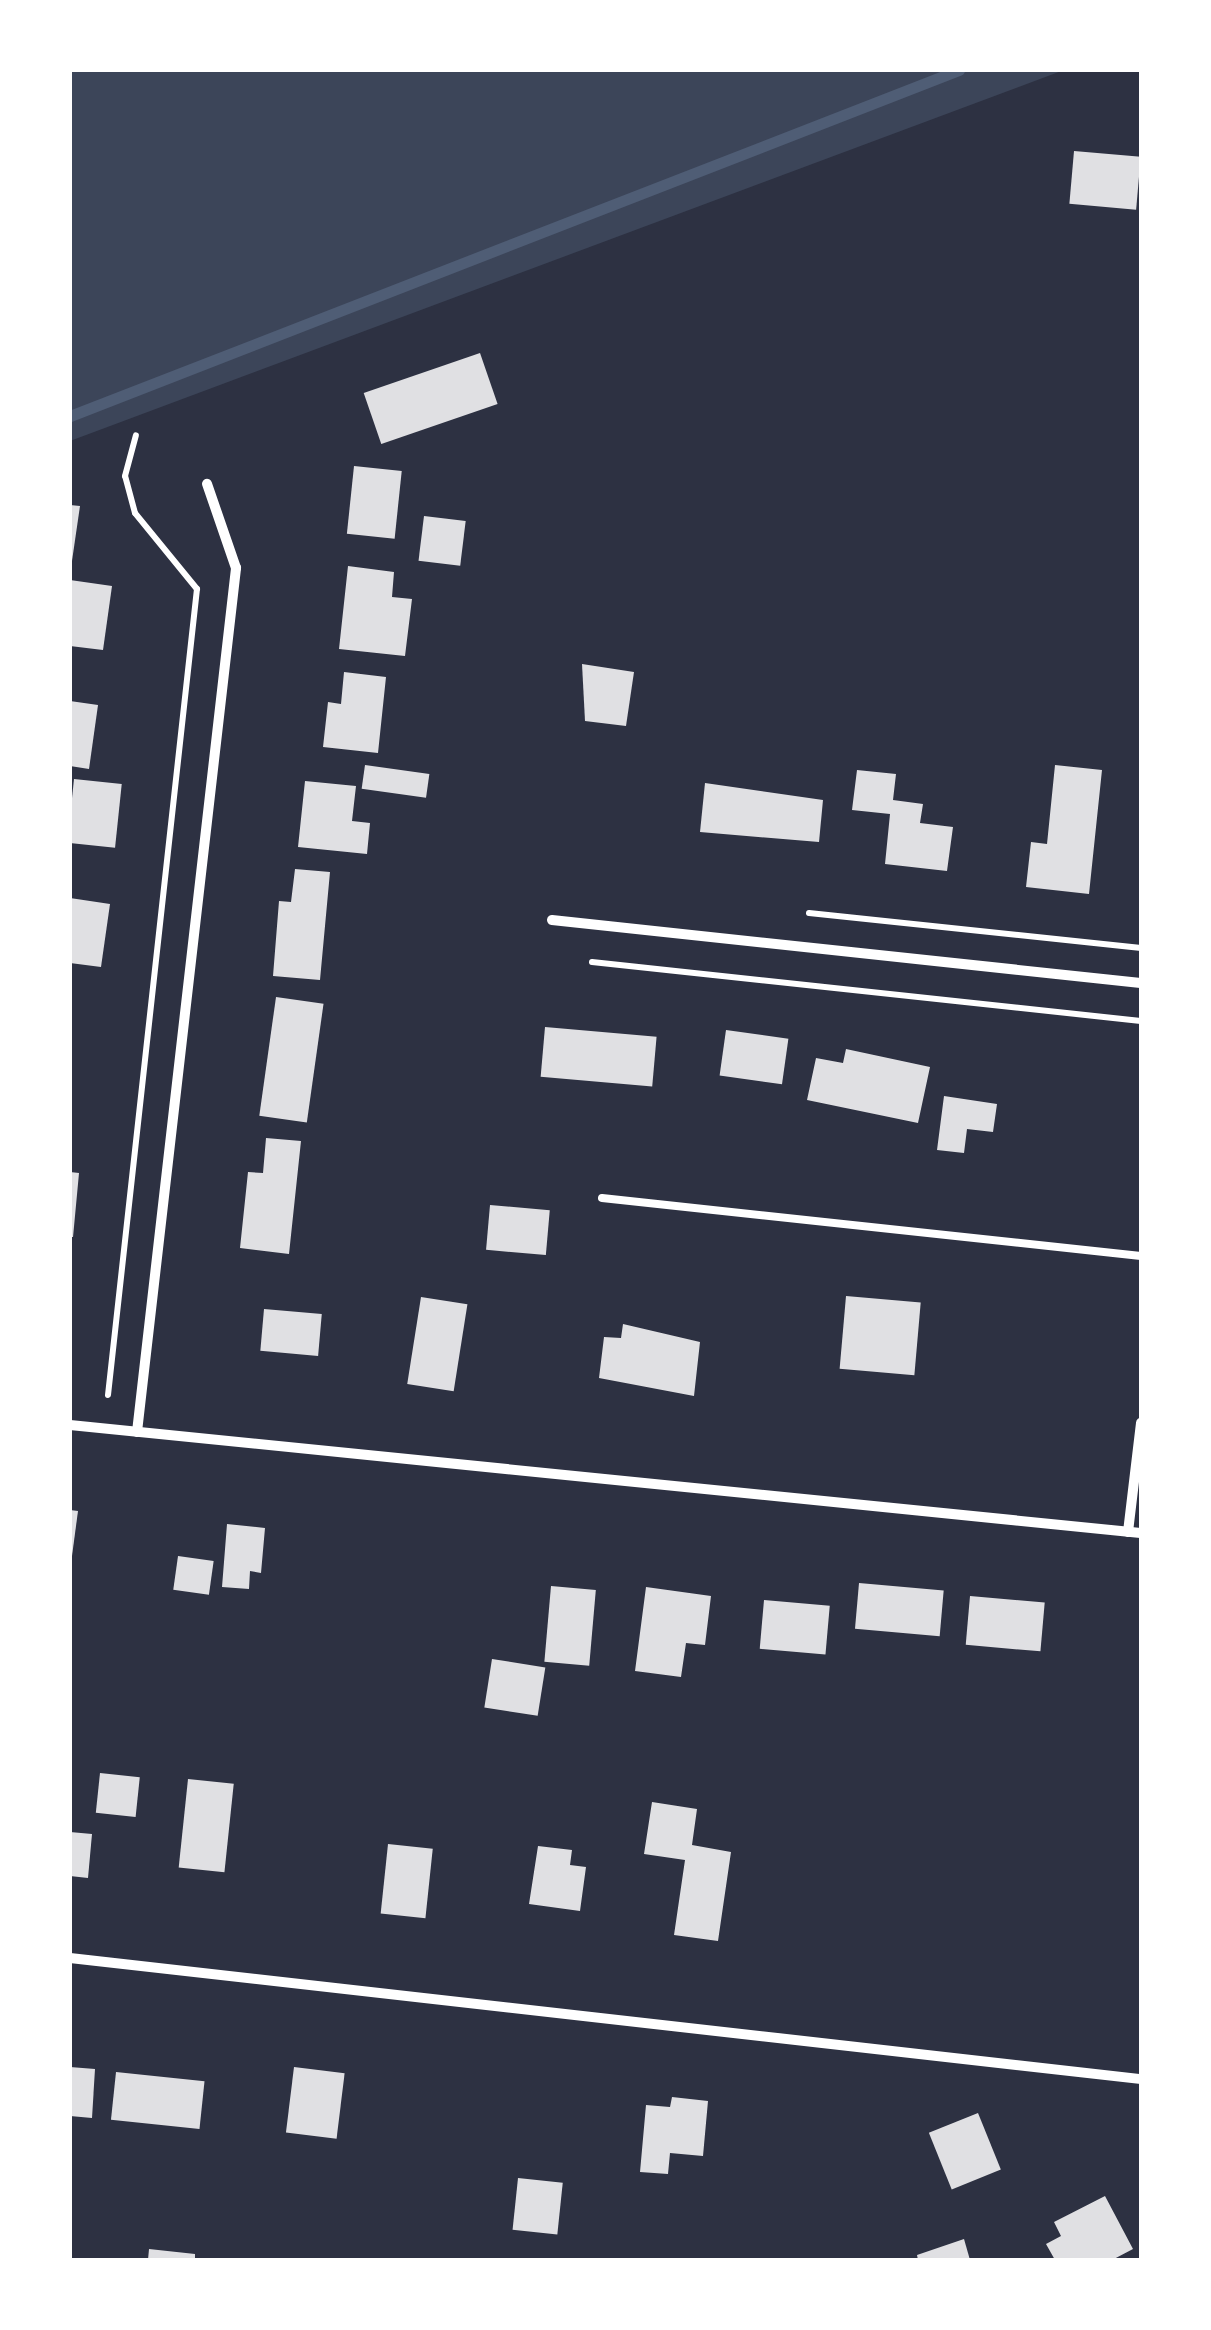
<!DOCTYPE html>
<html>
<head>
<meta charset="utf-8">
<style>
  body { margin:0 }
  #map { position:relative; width:1211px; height:2330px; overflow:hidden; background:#2d3142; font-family:"Golos Text",sans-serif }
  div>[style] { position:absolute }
  .green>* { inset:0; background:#3c4559 }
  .stream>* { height:11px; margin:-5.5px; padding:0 5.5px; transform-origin:5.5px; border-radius:5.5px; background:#4f5d75 }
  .building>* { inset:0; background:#e0e0e3; transform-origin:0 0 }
  .path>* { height:6px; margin:-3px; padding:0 3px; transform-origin:3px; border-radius:3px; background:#fff }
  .service>* { height:8px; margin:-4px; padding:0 4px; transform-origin:4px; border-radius:4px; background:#fff }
  .minor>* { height:10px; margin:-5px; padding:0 5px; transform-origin:5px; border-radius:5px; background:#fff }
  span { translate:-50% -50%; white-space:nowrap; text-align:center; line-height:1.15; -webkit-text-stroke:8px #fff; paint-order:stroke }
  .frame { position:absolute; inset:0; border:72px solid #fff; pointer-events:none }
</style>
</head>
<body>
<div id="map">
  <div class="green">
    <i style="clip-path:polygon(70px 70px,1064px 70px,70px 441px)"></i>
  </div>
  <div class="stream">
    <i style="left:70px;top:416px;width:954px;rotate:-21.27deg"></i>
  </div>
  <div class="building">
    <i style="left:1074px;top:151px;width:67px;height:53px;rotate:5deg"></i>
    <i style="left:480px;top:353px;width:54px;height:123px;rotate:71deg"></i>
    <i style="left:354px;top:466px;width:48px;height:68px;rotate:6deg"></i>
    <i style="clip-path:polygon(70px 505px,80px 506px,72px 561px,70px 560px)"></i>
    <i style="left:424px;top:516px;width:42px;height:45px;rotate:7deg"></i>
    <i style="clip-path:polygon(348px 566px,394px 572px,392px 597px,412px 599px,405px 656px,339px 649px)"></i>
    <i style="clip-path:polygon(70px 580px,112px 586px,103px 650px,70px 646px)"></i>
    <i style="clip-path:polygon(582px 664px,634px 672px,626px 726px,585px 721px)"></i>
    <i style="clip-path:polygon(344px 672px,386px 677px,378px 753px,323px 747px,328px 702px,341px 704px)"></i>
    <i style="clip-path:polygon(70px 701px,98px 705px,89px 769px,70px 766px)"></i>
    <i style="left:365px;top:765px;width:65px;height:24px;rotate:8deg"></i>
    <i style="clip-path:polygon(1055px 765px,1102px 770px,1089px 894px,1026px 887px,1031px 842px,1047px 844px)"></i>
    <i style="clip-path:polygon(857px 770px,896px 774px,893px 800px,923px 804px,920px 823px,953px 827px,947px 871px,885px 864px,890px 814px,852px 810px)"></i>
    <i style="left:74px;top:779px;width:48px;height:64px;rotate:6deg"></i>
    <i style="clip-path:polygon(305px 781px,356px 786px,352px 821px,370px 823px,367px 854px,298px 847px)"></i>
    <i style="clip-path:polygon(705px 783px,823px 800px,819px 842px,700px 832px)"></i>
    <i style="clip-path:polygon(295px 869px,330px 872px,320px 980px,273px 976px,279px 901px,291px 902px)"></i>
    <i style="clip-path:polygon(70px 898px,110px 904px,101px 967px,70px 963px)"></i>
    <i style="left:276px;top:997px;width:48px;height:120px;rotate:8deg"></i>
    <i style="left:545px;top:1027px;width:112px;height:50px;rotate:5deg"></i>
    <i style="left:726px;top:1030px;width:63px;height:46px;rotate:8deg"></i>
    <i style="clip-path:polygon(846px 1049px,930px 1067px,918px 1123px,807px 1100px,816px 1058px,843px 1063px)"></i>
    <i style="clip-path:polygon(944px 1096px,997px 1104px,993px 1132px,967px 1129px,964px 1153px,937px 1150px)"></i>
    <i style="clip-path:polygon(266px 1138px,301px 1141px,289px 1254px,240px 1248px,248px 1172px,263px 1173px)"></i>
    <i style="clip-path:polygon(70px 1172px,79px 1173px,73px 1237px,70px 1237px)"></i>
    <i style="left:490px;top:1205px;width:60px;height:45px;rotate:5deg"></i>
    <i style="left:846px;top:1296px;width:75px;height:73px;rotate:5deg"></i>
    <i style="left:421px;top:1297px;width:47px;height:88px;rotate:9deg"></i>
    <i style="left:264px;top:1309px;width:58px;height:42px;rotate:5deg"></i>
    <i style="clip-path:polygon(623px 1324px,700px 1342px,694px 1396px,599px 1378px,604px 1337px,621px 1338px)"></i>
    <i style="clip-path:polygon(70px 1510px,78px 1511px,72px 1556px,70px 1555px)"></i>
    <i style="clip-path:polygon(227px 1524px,265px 1528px,261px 1573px,250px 1571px,249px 1589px,222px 1587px)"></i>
    <i style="left:178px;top:1556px;width:36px;height:34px;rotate:8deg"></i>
    <i style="left:859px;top:1583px;width:85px;height:46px;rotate:5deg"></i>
    <i style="left:551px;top:1586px;width:45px;height:76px;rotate:5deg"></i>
    <i style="clip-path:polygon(646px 1587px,711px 1596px,705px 1645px,686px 1643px,681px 1677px,635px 1671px)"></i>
    <i style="left:970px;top:1596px;width:75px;height:49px;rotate:5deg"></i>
    <i style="left:764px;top:1600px;width:66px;height:49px;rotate:5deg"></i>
    <i style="left:492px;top:1659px;width:54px;height:49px;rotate:9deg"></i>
    <i style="left:100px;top:1773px;width:40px;height:40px;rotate:6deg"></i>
    <i style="left:188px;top:1779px;width:46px;height:89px;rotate:6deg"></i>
    <i style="clip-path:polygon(652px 1802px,697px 1809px,692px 1845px,731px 1852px,718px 1941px,674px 1935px,685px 1860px,644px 1854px)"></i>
    <i style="clip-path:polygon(70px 1832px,92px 1834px,88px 1878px,70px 1876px)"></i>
    <i style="left:388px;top:1844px;width:45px;height:70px;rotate:6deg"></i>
    <i style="clip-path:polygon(538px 1846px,572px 1850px,570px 1865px,586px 1867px,580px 1911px,529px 1904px)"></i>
    <i style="clip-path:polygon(70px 2067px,95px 2069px,92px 2118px,70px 2116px)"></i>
    <i style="left:294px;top:2067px;width:51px;height:66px;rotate:7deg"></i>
    <i style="left:116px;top:2072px;width:89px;height:48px;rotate:6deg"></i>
    <i style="clip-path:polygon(672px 2097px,708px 2101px,703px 2156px,670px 2153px,668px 2174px,640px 2172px,646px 2105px,670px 2107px)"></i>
    <i style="left:978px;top:2113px;width:61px;height:53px;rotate:68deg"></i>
    <i style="left:518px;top:2178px;width:45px;height:52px;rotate:6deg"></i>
    <i style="clip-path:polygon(1105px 2196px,1133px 2249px,1112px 2260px,1055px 2260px,1046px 2244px,1061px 2236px,1054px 2222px)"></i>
    <i style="clip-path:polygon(964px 2239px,970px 2260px,918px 2260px,917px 2255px)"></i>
    <i style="clip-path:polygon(149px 2249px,195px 2254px,195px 2260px,148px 2260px)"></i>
  </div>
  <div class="path">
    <i style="left:809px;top:913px;width:334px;rotate:6deg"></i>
    <i style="left:592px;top:962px;width:552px;rotate:6.13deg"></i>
    <i style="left:108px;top:1395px;width:811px;rotate:-83.7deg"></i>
    <i style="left:197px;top:589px;width:98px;rotate:-129.2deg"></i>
    <i style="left:135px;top:513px;width:38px;rotate:-105deg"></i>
    <i style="left:125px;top:476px;width:42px;rotate:-75deg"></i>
  </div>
  <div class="service">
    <i style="left:602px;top:1198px;width:542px;rotate:6.14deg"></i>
  </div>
  <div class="minor">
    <i style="left:552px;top:920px;width:592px;rotate:6.11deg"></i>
    <i style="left:70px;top:1425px;width:1076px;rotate:5.76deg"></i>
    <i style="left:137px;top:1432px;width:870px;rotate:-83.46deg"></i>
    <i style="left:236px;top:568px;width:89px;rotate:-109deg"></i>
    <i style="left:1128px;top:1532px;width:110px;rotate:-83.2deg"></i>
    <i style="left:70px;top:1958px;width:1078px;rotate:6.45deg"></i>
  </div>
  <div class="frame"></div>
</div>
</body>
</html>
